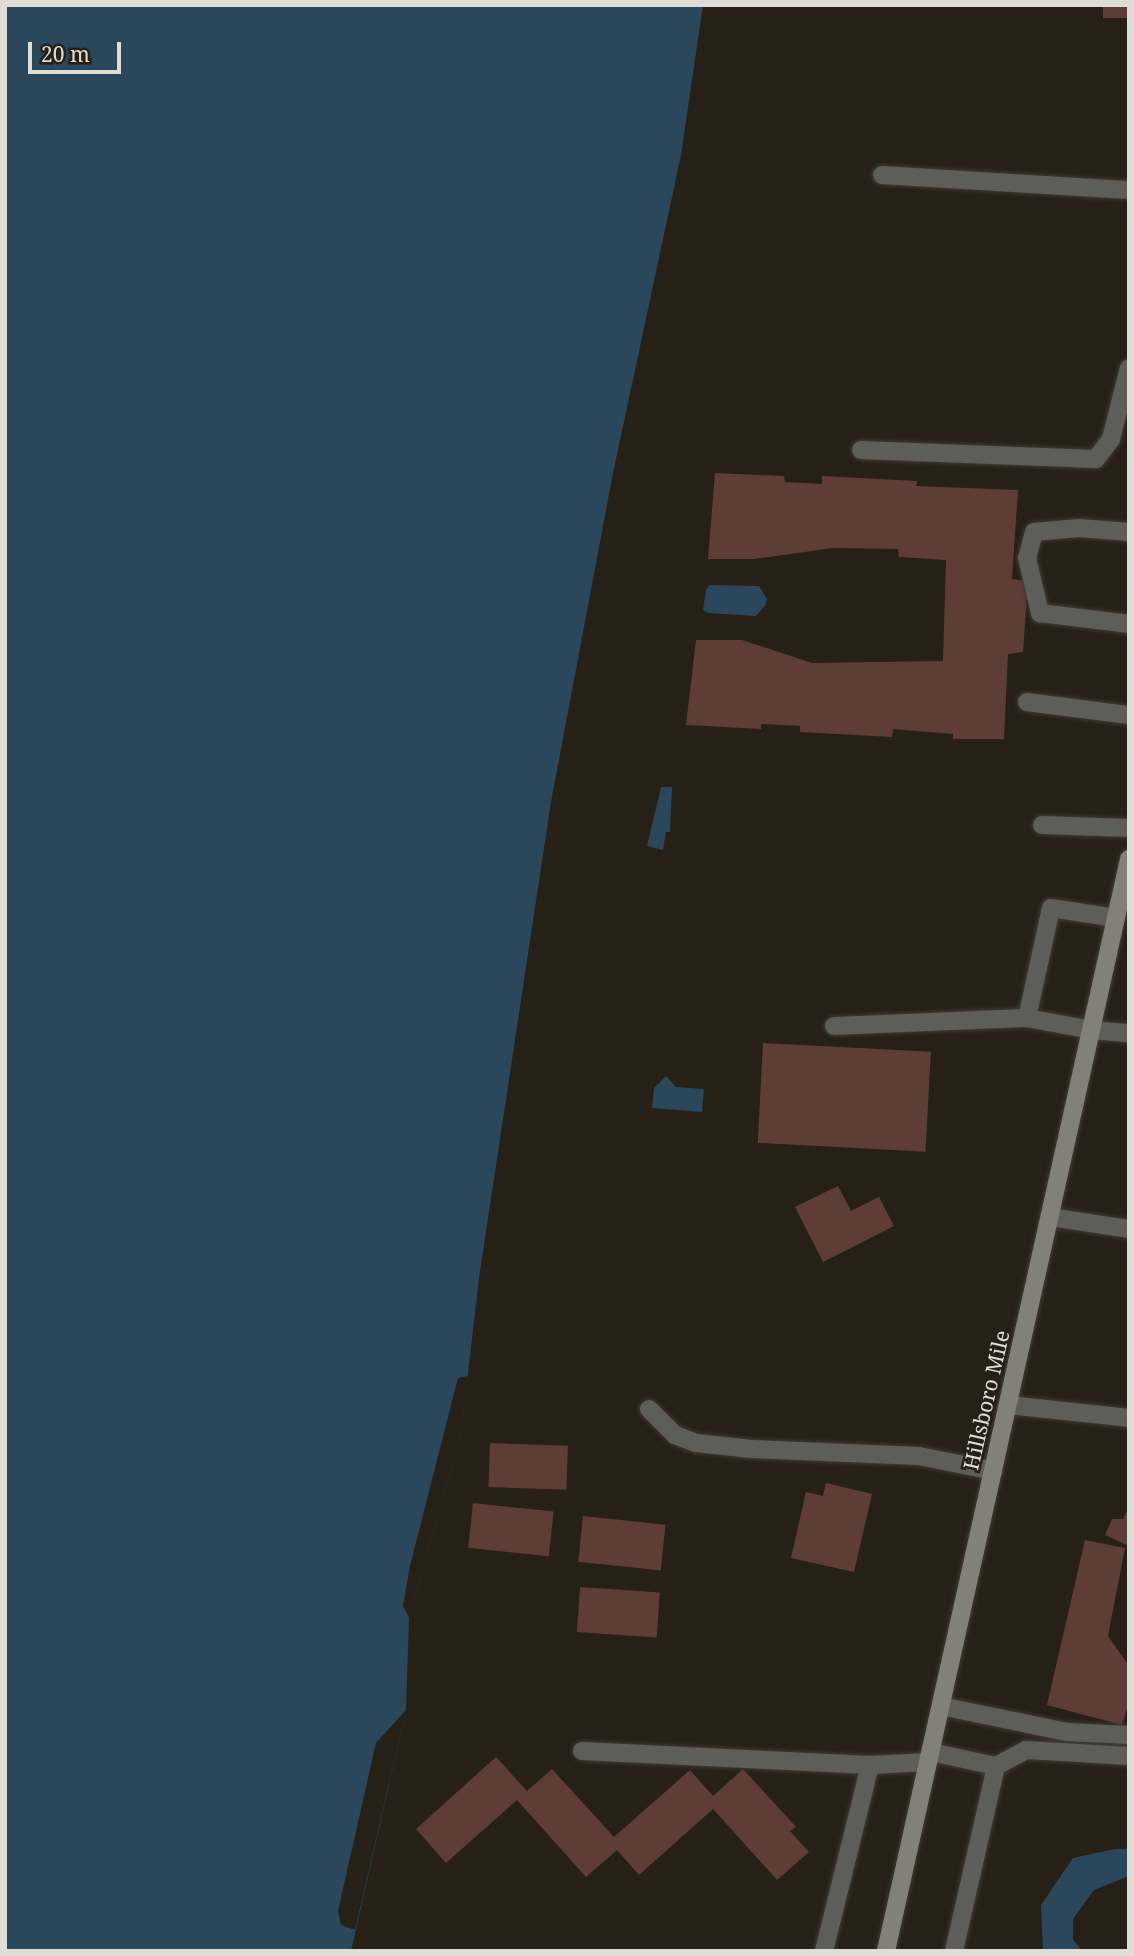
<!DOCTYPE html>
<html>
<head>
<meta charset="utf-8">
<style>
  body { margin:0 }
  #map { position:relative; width:1134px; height:1956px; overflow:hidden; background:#262017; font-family:"Noto Serif",serif }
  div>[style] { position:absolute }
  .water>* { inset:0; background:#2a475b }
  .pier>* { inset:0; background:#262017 }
  .building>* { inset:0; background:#5f3d37; transform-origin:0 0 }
  .roads { filter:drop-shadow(0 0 2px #403a32) drop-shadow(0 0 2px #403a32) }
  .service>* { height:18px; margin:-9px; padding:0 9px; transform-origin:9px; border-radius:9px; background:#5e5e59 }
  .minor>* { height:18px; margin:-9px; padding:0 9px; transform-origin:9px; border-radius:9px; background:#5e5e59 }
  .secondary>* { height:18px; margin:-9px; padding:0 9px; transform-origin:9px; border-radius:9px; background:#818178 }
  span { translate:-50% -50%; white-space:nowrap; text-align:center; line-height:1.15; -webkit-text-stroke:5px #262017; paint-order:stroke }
  .street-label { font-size:21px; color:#e0dcd6 }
  .frame { position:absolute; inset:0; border:7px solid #e0dcd6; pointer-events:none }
  .scale { position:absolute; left:28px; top:42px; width:93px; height:32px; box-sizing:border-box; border:4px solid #e0dcd6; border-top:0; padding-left:9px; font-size:21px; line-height:24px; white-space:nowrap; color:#e0dcd6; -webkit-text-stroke:5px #262017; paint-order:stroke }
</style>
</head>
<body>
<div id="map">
  <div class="water">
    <i style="clip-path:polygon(5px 5px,703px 5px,681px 155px,613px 473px,551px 802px,479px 1278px,461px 1434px,409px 1618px,406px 1710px,351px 1951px,5px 1951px)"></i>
    <i style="clip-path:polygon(710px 585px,759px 586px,767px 599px,765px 606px,756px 616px,708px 613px,703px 610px,706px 589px)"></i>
    <i style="clip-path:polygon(661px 787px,672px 787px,670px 832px,666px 832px,663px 850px,647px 846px)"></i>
    <i style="clip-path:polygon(666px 1076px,676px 1087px,704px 1089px,702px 1112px,652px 1108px,654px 1088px)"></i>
    <i style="clip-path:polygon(1115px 1849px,1129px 1849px,1129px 1876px,1094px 1890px,1073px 1919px,1073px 1939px,1082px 1951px,1043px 1951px,1041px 1905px,1073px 1858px)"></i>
  </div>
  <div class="pier">
    <i style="clip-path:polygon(468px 1376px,461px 1434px,409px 1618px,403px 1606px,410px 1566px,458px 1378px)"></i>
    <i style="clip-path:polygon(406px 1710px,355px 1930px,341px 1925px,338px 1911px,376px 1743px)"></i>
  </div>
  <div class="building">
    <i style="left:1103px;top:5px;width:26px;height:13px"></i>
    <i style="clip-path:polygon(715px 473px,784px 476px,785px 482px,822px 484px,822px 476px,917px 481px,916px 486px,1018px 490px,1012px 579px,1028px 581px,1023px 652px,1008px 654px,1004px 739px,953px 739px,953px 734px,893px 729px,892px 737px,800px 732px,800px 726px,761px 724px,761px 729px,686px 725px,696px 640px,742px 640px,812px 663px,943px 661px,946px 560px,899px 557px,898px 549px,833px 548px,754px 559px,708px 559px)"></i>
    <i style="left:763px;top:1043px;width:168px;height:100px;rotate:3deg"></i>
    <i style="clip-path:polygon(838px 1186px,851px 1211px,879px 1197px,894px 1226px,823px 1262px,795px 1207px)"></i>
    <i style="left:490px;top:1443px;width:78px;height:44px;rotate:2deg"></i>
    <i style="clip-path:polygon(826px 1483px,872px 1494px,854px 1572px,791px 1558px,806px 1492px,823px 1496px)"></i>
    <i style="left:473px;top:1503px;width:81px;height:45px;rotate:6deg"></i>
    <i style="clip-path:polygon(1129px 1507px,1129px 1546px,1105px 1535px,1112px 1519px,1123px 1519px)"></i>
    <i style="left:583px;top:1516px;width:83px;height:46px;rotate:6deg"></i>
    <i style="clip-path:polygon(1085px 1540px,1125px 1548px,1108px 1636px,1129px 1666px,1129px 1702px,1122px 1725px,1047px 1705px)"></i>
    <i style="left:580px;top:1587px;width:80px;height:45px;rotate:4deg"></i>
    <i style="clip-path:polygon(496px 1757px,527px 1791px,552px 1769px,614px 1837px,690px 1770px,713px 1796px,743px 1769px,796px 1827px,790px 1831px,809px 1852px,777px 1880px,713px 1809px,639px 1875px,617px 1850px,586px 1877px,517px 1800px,446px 1863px,416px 1829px)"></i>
  </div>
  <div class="roads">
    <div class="service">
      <i style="left:1129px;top:532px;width:50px;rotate:-175.4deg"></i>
      <i style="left:1079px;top:528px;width:45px;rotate:174.9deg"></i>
      <i style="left:1034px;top:532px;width:27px;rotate:105deg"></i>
      <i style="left:1027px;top:558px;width:57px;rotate:76.7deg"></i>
      <i style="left:1040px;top:613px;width:90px;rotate:7deg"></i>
      <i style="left:1027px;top:702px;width:103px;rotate:7.3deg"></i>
      <i style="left:1042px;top:825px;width:87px;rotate:2deg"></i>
      <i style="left:1116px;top:918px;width:66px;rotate:-171.3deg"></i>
      <i style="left:1051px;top:908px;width:113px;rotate:102.3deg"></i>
      <i style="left:1027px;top:1018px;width:65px;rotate:10.6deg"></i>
      <i style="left:1091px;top:1030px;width:38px;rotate:5deg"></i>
      <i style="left:834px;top:1026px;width:193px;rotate:-2.4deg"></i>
      <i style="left:1050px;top:1217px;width:80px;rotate:8.6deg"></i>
      <i style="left:1008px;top:1405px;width:122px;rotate:6.1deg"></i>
      <i style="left:649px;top:1409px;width:37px;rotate:45deg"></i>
      <i style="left:675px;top:1435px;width:22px;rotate:21deg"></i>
      <i style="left:696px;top:1443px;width:56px;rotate:6.1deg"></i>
      <i style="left:752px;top:1449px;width:167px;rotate:2.4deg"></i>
      <i style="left:919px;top:1456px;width:76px;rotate:11.3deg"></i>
      <i style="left:941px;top:1706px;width:129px;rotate:11.7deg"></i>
      <i style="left:1067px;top:1732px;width:62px;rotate:2.8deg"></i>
      <i style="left:582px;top:1751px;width:288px;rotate:2.8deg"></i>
      <i style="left:931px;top:1752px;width:66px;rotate:12.2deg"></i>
      <i style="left:996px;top:1766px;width:34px;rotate:-28deg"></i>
      <i style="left:1026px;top:1750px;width:103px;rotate:3.3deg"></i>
      <i style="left:824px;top:1951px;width:192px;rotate:-76.1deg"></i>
      <i style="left:870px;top:1765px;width:58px;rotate:-3deg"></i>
      <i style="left:954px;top:1951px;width:190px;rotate:-77.2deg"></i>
    </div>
    <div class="minor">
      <i style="left:882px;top:175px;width:247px;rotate:3.5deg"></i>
      <i style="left:861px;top:450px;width:235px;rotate:2.2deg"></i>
      <i style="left:1096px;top:459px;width:25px;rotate:-53deg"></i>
      <i style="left:1111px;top:439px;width:73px;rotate:-75.8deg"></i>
    </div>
    <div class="secondary">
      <i style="left:886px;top:1951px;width:1119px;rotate:-77.45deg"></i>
    </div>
  </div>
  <div class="street-label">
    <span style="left:986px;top:1400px;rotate:-77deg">Hillsboro Mile</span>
  </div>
  <div class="frame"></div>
  <div class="scale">20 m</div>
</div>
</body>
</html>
